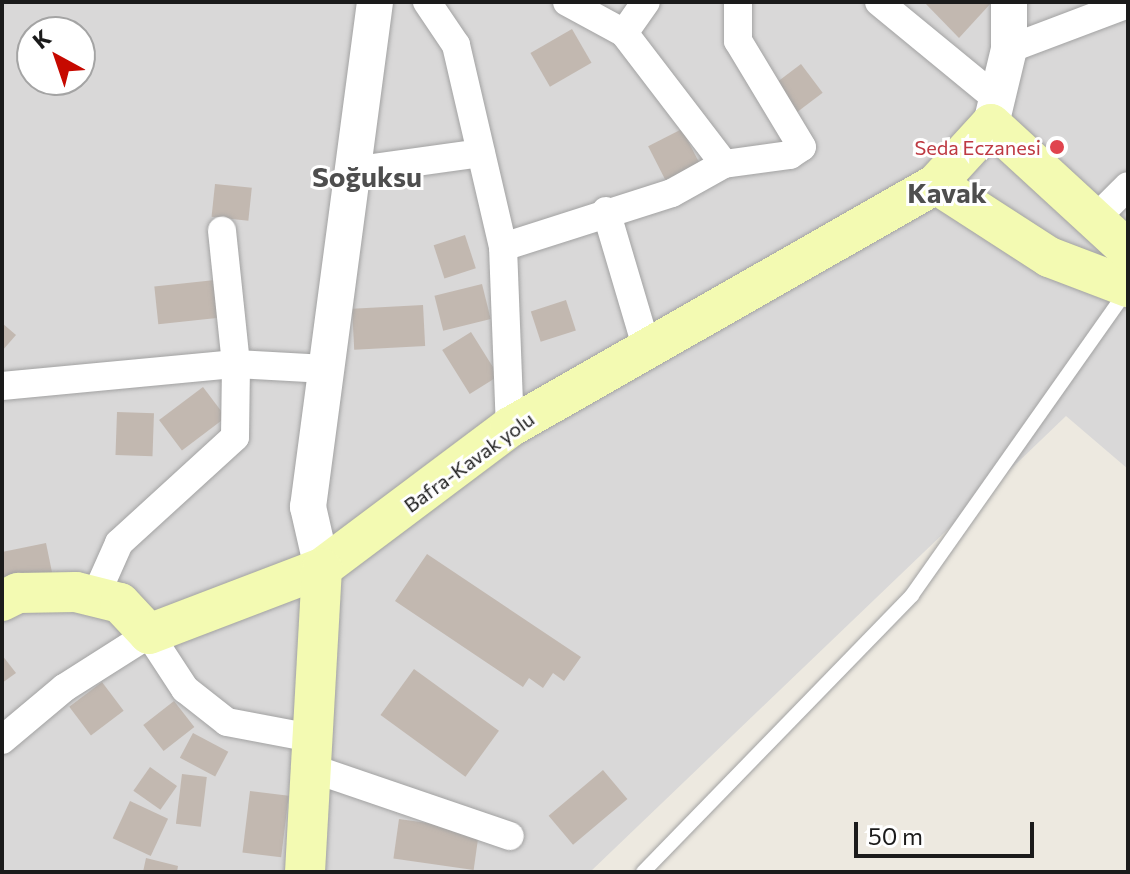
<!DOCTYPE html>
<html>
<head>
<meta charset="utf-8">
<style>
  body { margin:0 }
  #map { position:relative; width:1130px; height:874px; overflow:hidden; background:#ede9e0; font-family:Commissioner,sans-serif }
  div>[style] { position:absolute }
  .residential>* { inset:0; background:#d9d8d8 }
  .building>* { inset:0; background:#c2b8b0; transform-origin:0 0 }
  .roads { filter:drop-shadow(0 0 2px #a2a2a2) drop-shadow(0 0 2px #a2a2a2) }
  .service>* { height:14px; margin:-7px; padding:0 7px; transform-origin:7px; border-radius:7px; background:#fff }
  .minor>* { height:28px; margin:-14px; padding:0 14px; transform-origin:14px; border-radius:14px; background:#fff }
  .tertiary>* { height:36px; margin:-18px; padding:0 18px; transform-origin:18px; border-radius:18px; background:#fff }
  .secondary>* { height:40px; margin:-20px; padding:0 20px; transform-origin:20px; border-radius:20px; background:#f3fab2 }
  .dots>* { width:22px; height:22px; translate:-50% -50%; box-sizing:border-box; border:4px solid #fff; border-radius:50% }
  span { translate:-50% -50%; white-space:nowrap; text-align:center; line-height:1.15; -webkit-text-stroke:6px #fff; paint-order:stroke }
  .health-label { font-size:20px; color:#be3a42 }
  .right { translate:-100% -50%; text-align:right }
  .street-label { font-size:20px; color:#1b1b1b }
  .district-label { font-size:28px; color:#4e4e4e; font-weight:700 }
  .frame { position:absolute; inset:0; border:4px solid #1b1b1b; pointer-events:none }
  .north { position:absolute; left:16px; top:16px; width:80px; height:80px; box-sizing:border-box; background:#fff; border:2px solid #a4a4a4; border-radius:50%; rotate:320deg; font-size:22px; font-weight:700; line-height:32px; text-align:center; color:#1b1b1b }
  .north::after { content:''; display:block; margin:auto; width:28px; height:36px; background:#c60900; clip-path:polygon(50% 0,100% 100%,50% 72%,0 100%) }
  .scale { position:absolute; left:854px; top:822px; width:180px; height:36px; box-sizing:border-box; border:4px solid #1b1b1b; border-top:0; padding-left:10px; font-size:24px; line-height:28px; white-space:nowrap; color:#1b1b1b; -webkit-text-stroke:6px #fff; paint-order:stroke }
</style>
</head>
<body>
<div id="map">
  <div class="residential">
    <i style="clip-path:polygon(evenodd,2px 2px,1128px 2px,1128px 469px,1066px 416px,590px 872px,2px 872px,2px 2px,32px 32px,80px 32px,80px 80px,32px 80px,32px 32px)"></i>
  </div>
  <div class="building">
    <i style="clip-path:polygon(924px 2px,992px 2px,959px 38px)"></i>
    <i style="left:572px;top:29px;width:39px;height:48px;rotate:60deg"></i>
    <i style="left:801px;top:64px;width:36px;height:36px;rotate:53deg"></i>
    <i style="left:682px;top:129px;width:38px;height:38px;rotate:63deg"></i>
    <i style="left:215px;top:184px;width:37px;height:33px;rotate:6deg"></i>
    <i style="left:465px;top:235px;width:35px;height:33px;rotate:72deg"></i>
    <i style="left:215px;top:280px;width:38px;height:61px;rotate:84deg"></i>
    <i style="left:482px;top:284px;width:36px;height:49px;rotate:76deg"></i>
    <i style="left:566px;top:300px;width:32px;height:37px;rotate:72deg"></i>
    <i style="left:423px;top:305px;width:41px;height:71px;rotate:87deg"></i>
    <i style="clip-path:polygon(2px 323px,16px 335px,2px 351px)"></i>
    <i style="left:471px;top:332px;width:52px;height:34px;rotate:58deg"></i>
    <i style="left:203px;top:387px;width:38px;height:55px;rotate:53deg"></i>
    <i style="left:117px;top:412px;width:37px;height:43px;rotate:2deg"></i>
    <i style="clip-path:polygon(46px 543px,54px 582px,2px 593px,2px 552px)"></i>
    <i style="clip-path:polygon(427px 554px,581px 657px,564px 681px,553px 673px,543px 688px,529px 678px,523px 687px,395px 601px)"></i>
    <i style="clip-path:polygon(2px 655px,16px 673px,2px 683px)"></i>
    <i style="left:414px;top:669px;width:105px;height:57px;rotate:36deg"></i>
    <i style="left:102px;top:682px;width:36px;height:41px;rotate:53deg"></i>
    <i style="left:174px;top:701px;width:33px;height:39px;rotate:52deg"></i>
    <i style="left:193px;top:733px;width:40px;height:28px;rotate:28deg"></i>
    <i style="left:150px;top:767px;width:33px;height:29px;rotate:35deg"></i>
    <i style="left:603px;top:770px;width:38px;height:71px;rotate:50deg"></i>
    <i style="left:182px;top:774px;width:25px;height:50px;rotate:7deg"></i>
    <i style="left:250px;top:791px;width:39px;height:62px;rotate:7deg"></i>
    <i style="left:130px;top:801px;width:42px;height:41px;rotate:25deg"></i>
    <i style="left:399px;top:819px;width:81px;height:40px;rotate:8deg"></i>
    <i style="clip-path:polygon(146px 858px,178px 866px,177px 872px,143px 872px)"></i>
  </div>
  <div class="roads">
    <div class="service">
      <i style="left:643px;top:872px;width:386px;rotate:-45.8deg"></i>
      <i style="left:912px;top:595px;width:373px;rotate:-54.8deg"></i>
    </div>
    <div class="minor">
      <i style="left:427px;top:2px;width:52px;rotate:56deg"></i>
      <i style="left:456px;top:45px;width:207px;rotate:76.9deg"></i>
      <i style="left:503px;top:247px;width:180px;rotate:87.8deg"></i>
      <i style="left:567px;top:2px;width:65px;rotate:28.5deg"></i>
      <i style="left:624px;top:33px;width:165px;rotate:52.6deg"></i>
      <i style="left:879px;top:2px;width:153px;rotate:39.4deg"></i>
      <i style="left:624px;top:33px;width:38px;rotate:-55deg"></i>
      <i style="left:1009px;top:49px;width:127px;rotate:-20.7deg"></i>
      <i style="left:352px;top:171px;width:130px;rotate:-7.9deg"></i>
      <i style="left:606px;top:211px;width:144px;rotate:73.5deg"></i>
      <i style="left:1096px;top:218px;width:45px;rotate:-45deg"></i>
      <i style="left:503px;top:247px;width:177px;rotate:-17.7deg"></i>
      <i style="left:672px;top:193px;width:60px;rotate:-29.1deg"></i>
      <i style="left:724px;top:164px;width:67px;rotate:-7.8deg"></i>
      <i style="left:790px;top:155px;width:14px;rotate:-34deg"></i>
      <i style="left:802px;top:147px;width:124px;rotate:-121.1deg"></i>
      <i style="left:738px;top:41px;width:39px;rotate:-90deg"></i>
      <i style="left:2px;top:386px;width:235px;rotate:-5.4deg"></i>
      <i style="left:236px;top:364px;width:90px;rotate:3.2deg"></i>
      <i style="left:95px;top:597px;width:59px;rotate:-66deg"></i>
      <i style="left:119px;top:543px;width:157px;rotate:-42.4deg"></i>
      <i style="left:235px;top:437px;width:73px;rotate:-89.2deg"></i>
      <i style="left:236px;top:364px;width:134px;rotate:-96deg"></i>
      <i style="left:2px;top:740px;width:81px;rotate:-40deg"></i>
      <i style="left:64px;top:688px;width:101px;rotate:-32.4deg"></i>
      <i style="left:149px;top:634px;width:66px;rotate:56.8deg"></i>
      <i style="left:185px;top:689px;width:53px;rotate:38.2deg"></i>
      <i style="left:227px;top:722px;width:86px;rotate:10.7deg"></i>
      <i style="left:311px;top:768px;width:210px;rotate:18.9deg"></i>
    </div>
    <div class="tertiary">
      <i style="left:991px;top:124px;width:77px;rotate:-76.5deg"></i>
      <i style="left:1009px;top:49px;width:47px;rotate:-90deg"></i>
      <i style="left:322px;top:568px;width:63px;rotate:-102.9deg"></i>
      <i style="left:308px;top:507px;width:509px;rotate:-82.44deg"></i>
    </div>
    <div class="secondary">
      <i style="left:936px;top:184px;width:135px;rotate:32.9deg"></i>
      <i style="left:1049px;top:257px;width:85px;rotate:20.8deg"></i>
      <i style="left:2px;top:601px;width:18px;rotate:-27deg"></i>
      <i style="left:18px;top:593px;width:58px;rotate:-1deg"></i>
      <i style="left:76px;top:592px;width:45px;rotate:14deg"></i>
      <i style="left:120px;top:603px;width:42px;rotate:46.9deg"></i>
      <i style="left:149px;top:634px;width:185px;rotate:-20.9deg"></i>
      <i style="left:322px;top:568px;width:235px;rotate:-36.9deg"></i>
      <i style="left:510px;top:427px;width:490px;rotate:-29.7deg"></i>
      <i style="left:936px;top:184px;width:81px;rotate:-47.5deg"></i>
      <i style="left:991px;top:124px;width:186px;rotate:42.6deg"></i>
      <i style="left:305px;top:872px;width:304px;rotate:-86.8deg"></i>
    </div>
  </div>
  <div class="dots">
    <i style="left:1057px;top:147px;background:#e0444e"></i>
  </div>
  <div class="health-label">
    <span class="right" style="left:1041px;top:147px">Seda Eczanesi</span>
  </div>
  <div class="street-label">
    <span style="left:469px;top:462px;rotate:-36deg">Bafra-Kavak yolu</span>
  </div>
  <div class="district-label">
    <span style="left:367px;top:176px">Soğuksu</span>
    <span style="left:947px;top:192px">Kavak</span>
  </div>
  <div class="frame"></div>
  <div class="north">K</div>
  <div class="scale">50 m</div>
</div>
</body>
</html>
